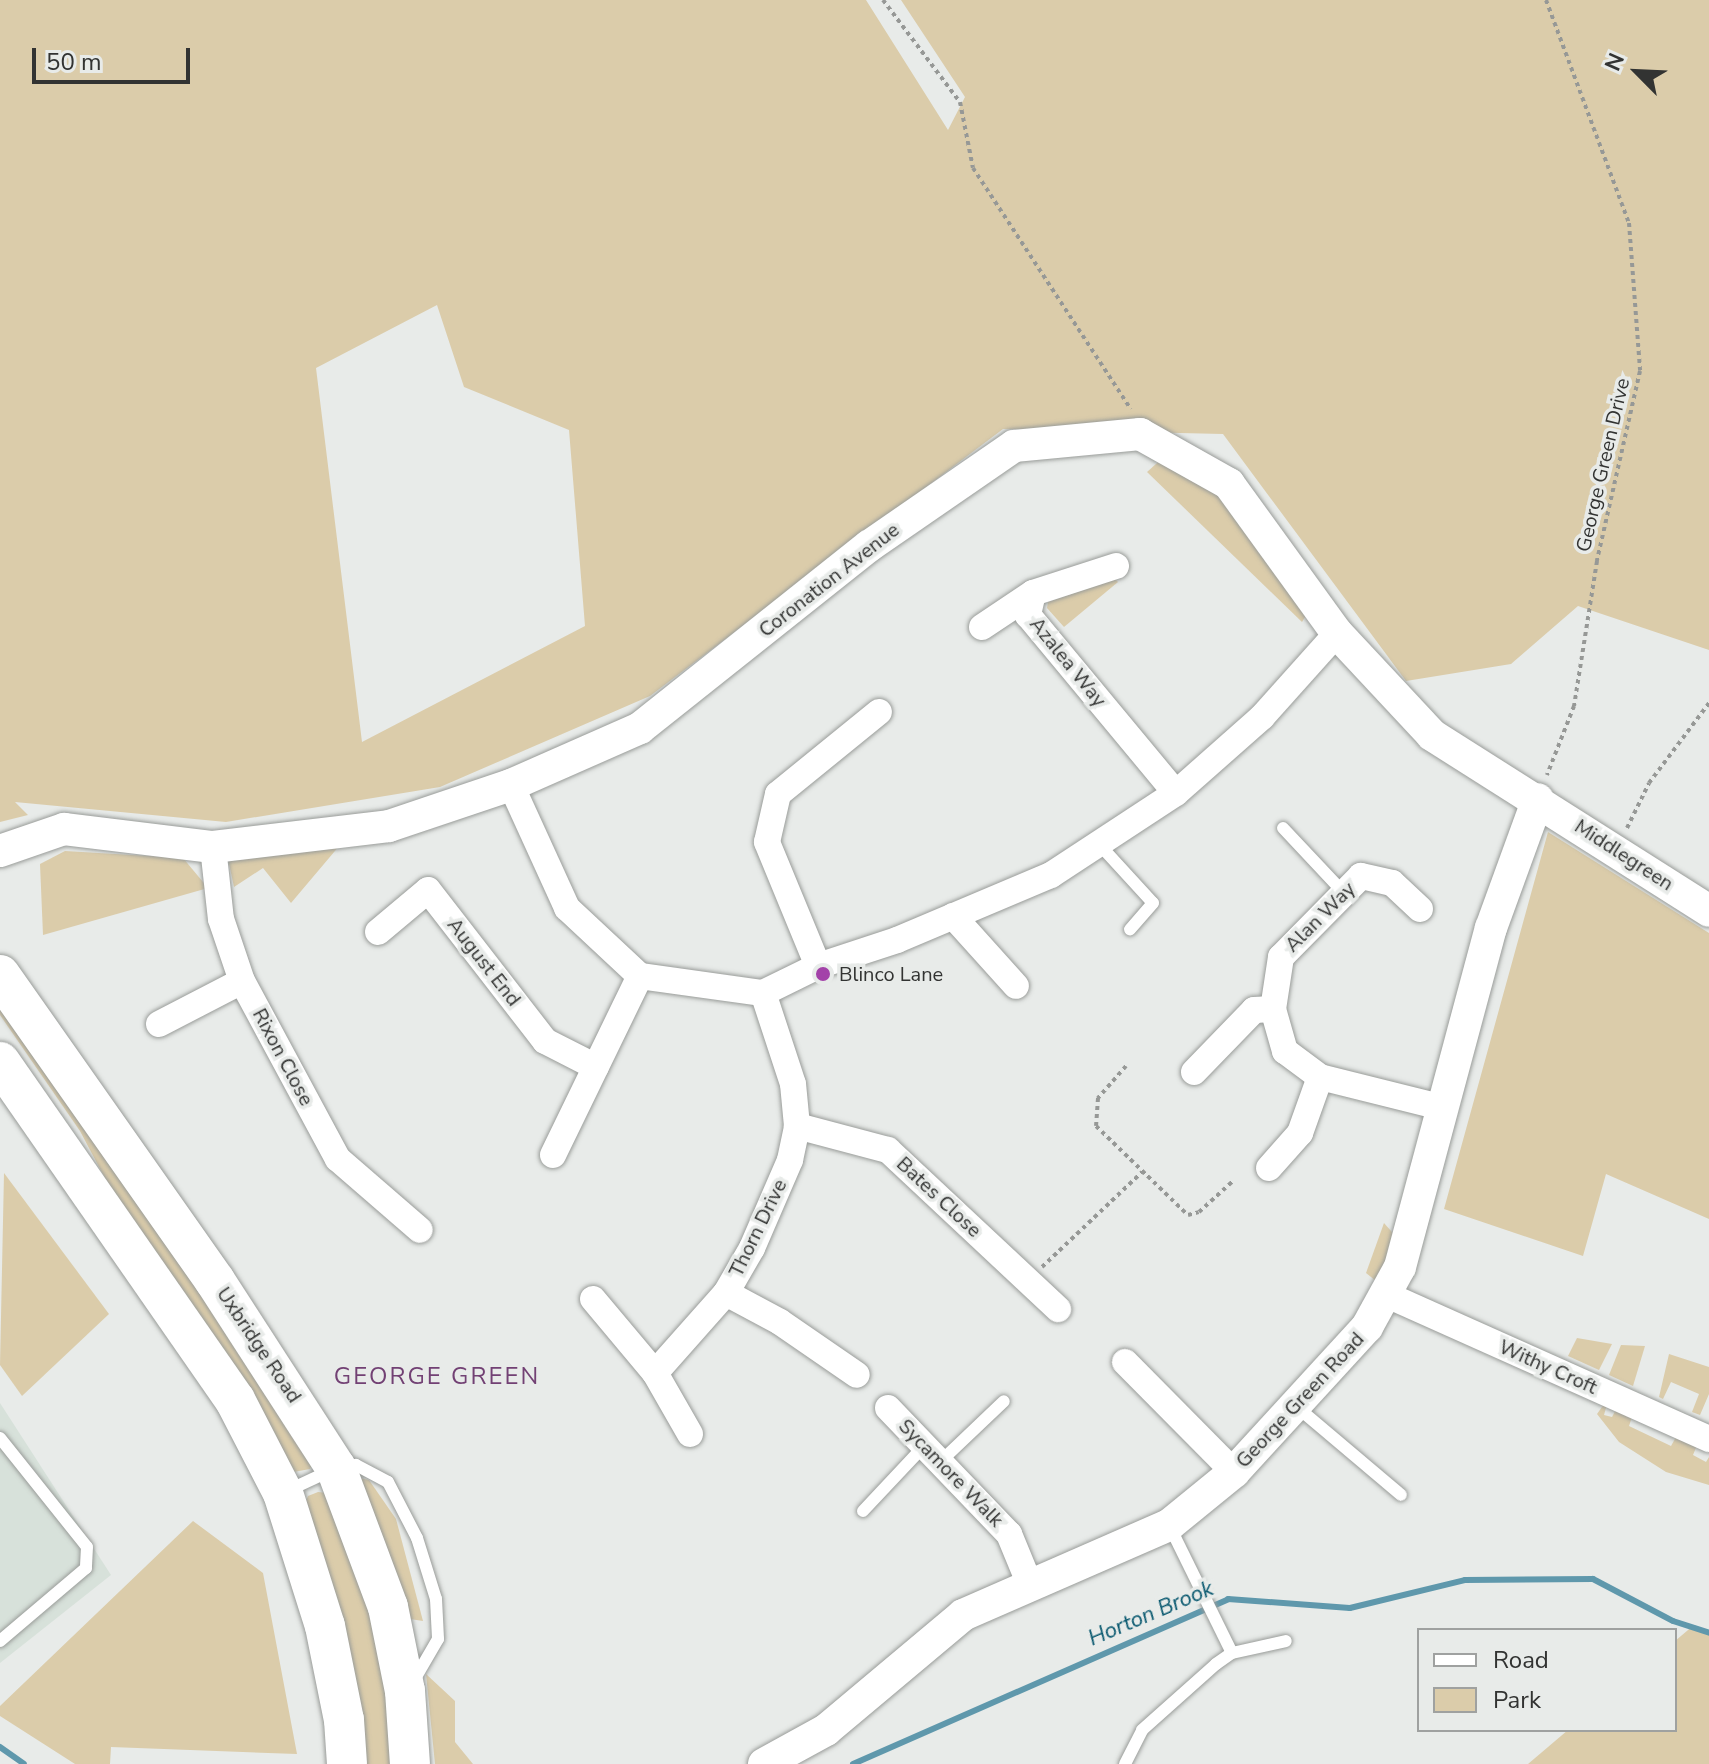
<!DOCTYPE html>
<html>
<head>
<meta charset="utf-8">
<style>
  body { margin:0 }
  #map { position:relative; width:1709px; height:1764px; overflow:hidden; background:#e8ebe9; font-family:"Nunito Sans",sans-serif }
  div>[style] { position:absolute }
  .built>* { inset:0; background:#d7e1da }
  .green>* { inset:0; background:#dbccaa }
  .stream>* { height:6px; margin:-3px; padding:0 3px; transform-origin:3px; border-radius:3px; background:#5f98ac }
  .path>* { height:4px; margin-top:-2px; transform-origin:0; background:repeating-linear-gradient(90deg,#969896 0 4px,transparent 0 8px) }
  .roads { filter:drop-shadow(0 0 2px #999c99) drop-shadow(0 0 2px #999c99) }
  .service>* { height:12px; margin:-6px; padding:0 6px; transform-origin:6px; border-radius:6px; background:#fff }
  .minor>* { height:26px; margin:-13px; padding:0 13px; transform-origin:13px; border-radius:13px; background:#fff }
  .tertiary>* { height:32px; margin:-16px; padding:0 16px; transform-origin:16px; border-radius:16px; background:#fff }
  .primary>* { height:40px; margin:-20px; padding:0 20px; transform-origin:20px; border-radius:20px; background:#fff }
  .dots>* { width:22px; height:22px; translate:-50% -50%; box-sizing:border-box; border:4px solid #e8ebe9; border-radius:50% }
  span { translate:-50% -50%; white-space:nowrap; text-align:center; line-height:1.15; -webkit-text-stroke:7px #e8ebe9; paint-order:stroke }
  .street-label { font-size:20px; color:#323332 }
  .poi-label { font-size:20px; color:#323332 }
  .left { translate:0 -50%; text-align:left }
  .water-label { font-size:22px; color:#08586f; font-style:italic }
  .quarter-label { font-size:24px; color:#724174; letter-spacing:2px }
  .legend { position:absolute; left:1417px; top:1628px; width:260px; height:104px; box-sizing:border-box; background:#e8ebe9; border:2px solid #9fa1a0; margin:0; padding:10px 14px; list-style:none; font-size:24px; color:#323332 }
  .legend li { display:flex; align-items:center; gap:16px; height:40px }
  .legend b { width:40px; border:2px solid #9fa1a0 }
  .north { position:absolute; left:1597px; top:32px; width:80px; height:80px; -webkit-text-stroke:6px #e8ebe9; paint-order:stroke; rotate:294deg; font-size:22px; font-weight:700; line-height:32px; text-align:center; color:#323332 }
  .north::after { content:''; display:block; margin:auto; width:28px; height:36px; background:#323332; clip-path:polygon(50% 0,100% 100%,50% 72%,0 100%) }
  .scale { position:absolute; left:32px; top:48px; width:158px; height:36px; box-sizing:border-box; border:4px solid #323332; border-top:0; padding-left:10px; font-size:24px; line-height:28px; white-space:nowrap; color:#323332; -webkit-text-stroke:6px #e8ebe9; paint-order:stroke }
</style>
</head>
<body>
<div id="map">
  <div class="built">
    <i style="clip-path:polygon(0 1403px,111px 1575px,0 1663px)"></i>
  </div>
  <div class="green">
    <i style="clip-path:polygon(evenodd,0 0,866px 0,948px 130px,965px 97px,901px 0,1709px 0,1709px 650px,1578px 606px,1511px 664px,1406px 681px,1223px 434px,1003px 429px,650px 696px,440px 787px,226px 822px,15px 802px,28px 815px,0 822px,0 0,437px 305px,464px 387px,569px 430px,585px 626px,362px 742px,316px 368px,437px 305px)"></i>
    <i style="clip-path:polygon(1166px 455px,1198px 470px,1313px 604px,1302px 622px,1147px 472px)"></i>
    <i style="clip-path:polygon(1115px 579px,1118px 582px,1064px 627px,1047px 608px,1048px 602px)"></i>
    <i style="clip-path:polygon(1548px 832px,1709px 933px,1709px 1219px,1606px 1174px,1583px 1256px,1444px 1209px)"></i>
    <i style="clip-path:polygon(340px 845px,291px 903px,263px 868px,234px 887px,228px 859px)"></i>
    <i style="clip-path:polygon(65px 851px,183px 858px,208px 888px,43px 935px,40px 864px)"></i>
    <i style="clip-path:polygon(0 983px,313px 1462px,310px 1469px,288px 1473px,117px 1201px,80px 1131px,0 1015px)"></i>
    <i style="clip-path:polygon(4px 1173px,109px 1314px,22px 1396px,0 1365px)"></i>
    <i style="clip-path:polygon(1384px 1223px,1399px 1240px,1376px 1281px,1366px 1273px)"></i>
    <i style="clip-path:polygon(1577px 1338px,1612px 1344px,1599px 1370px,1568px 1356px)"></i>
    <i style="clip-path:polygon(1621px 1345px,1645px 1346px,1633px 1386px,1609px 1375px)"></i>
    <i style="clip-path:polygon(1669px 1354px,1709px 1367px,1709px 1394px,1700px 1415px,1692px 1412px,1699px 1394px,1671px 1382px,1663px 1399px,1659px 1397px)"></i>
    <i style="clip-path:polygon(1609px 1397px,1604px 1415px,1612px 1417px,1620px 1402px,1635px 1408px,1629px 1426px,1671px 1446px,1681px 1428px,1700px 1438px,1693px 1455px,1706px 1462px,1709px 1457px,1709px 1485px,1666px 1472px,1619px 1442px,1597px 1414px)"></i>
    <i style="clip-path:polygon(360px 1478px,369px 1480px,396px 1519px,423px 1621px,410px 1619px)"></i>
    <i style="clip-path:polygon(318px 1492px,327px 1493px,377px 1621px,397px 1764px,363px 1764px,301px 1511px,308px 1496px)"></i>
    <i style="clip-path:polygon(193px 1521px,263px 1573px,297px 1754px,111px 1747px,110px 1764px,75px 1764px,0 1716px,0 1706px)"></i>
    <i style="clip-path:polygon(1694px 1625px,1709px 1631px,1709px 1764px,1528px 1764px,1568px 1730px,1675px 1730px,1675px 1641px)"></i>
    <i style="clip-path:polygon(426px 1674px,455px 1701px,455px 1742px,473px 1764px,435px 1764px)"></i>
  </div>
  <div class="stream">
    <i style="left:0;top:1747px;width:29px;rotate:35deg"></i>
    <i style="left:853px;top:1764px;width:410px;rotate:-23.7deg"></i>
    <i style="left:1228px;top:1599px;width:122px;rotate:4.2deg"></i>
    <i style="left:1350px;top:1608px;width:118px;rotate:-13.7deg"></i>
    <i style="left:1465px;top:1580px;width:128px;rotate:-0.4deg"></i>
    <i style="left:1593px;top:1579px;width:90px;rotate:27.7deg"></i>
    <i style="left:1673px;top:1621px;width:38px;rotate:18deg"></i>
  </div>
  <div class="path">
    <i style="left:883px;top:0;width:128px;rotate:53deg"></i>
    <i style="left:960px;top:102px;width:67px;rotate:78.9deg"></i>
    <i style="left:973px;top:168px;width:288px;rotate:56.8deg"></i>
    <i style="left:1546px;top:0;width:238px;rotate:69.6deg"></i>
    <i style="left:1629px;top:223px;width:148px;rotate:85.7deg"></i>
    <i style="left:1640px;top:371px;width:195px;rotate:102.8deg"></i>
    <i style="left:1597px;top:561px;width:147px;rotate:99deg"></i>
    <i style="left:1574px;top:706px;width:74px;rotate:111.4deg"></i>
    <i style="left:1627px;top:828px;width:50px;rotate:-63.9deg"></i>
    <i style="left:1649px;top:783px;width:100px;rotate:-53.1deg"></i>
    <i style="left:1126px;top:1066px;width:43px;rotate:131.2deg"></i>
    <i style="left:1098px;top:1098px;width:28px;rotate:94deg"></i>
    <i style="left:1096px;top:1126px;width:128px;rotate:44.1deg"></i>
    <i style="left:1188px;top:1215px;width:11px;rotate:-15deg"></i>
    <i style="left:1199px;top:1212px;width:46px;rotate:-42.4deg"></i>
    <i style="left:1042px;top:1267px;width:138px;rotate:-43.5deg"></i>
  </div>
  <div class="roads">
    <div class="service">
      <i style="left:1283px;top:828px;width:89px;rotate:46.8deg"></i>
      <i style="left:1098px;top:843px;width:81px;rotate:47.5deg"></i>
      <i style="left:1153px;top:903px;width:35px;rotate:131deg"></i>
      <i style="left:1297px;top:1407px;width:136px;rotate:40.2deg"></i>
      <i style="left:0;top:1438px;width:139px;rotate:51.4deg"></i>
      <i style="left:87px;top:1547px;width:21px;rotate:93deg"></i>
      <i style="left:86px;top:1568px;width:113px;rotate:139.7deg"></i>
      <i style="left:940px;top:1462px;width:88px;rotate:-43.6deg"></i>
      <i style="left:289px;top:1490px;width:52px;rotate:-25.1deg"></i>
      <i style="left:336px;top:1468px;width:20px;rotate:-9deg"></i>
      <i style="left:356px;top:1465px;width:36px;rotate:28deg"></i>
      <i style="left:388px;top:1482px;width:63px;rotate:62.6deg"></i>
      <i style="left:417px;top:1538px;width:64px;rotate:72.7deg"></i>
      <i style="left:436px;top:1599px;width:40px;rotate:87.1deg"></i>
      <i style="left:438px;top:1639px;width:50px;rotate:120.2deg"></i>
      <i style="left:863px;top:1511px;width:89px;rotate:-46.8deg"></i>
      <i style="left:1170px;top:1527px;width:140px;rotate:63.8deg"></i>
      <i style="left:1125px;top:1764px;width:38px;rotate:-63deg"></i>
      <i style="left:1142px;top:1730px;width:99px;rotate:-41.7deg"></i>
      <i style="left:1216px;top:1664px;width:19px;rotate:-35deg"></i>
      <i style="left:1232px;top:1653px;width:55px;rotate:-12.5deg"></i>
    </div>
    <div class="minor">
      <i style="left:1116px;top:566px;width:87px;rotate:162deg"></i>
      <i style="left:1033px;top:593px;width:23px;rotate:103deg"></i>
      <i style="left:1028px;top:615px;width:231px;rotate:50.3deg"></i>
      <i style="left:982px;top:627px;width:61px;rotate:-33.7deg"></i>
      <i style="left:511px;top:785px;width:135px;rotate:65.5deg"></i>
      <i style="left:567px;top:908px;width:100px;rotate:43deg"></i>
      <i style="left:640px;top:976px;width:124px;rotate:7.9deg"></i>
      <i style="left:763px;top:993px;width:61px;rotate:-26.1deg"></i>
      <i style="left:818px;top:966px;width:83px;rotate:-18.2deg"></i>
      <i style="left:897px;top:940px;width:167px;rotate:-22.9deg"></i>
      <i style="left:1051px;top:875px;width:149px;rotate:-33.3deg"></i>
      <i style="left:1176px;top:793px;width:115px;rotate:-41.5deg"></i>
      <i style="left:1262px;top:717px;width:113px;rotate:-48.2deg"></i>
      <i style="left:213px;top:847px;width:72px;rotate:83.7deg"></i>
      <i style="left:221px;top:919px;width:65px;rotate:71.3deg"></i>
      <i style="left:242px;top:981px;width:202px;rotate:61.7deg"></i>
      <i style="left:338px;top:1159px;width:108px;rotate:40.9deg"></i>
      <i style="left:1420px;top:909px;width:38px;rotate:-137deg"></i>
      <i style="left:1392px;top:883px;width:32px;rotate:-167deg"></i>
      <i style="left:1361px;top:876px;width:114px;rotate:134.6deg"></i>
      <i style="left:1281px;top:957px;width:53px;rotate:98.7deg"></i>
      <i style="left:1273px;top:1009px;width:44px;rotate:74.1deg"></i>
      <i style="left:1285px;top:1051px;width:44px;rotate:36.6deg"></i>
      <i style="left:1320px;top:1077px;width:124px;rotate:14deg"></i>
      <i style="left:953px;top:916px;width:94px;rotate:48deg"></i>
      <i style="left:378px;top:932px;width:65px;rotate:-40deg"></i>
      <i style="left:428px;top:890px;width:191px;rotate:52.2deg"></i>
      <i style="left:545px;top:1041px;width:57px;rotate:27deg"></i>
      <i style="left:818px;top:966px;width:134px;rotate:-112.4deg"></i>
      <i style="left:767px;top:842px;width:49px;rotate:-77.1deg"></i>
      <i style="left:778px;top:794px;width:130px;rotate:-39.1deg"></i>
      <i style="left:159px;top:1024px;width:93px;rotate:-27.4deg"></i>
      <i style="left:1194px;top:1072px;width:86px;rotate:-45.9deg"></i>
      <i style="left:1254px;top:1010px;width:19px;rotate:-3deg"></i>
      <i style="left:797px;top:1126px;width:94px;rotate:14.8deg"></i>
      <i style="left:888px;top:1150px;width:233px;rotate:43.1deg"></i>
      <i style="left:553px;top:1155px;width:199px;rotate:-64.1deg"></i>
      <i style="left:1269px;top:1168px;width:47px;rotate:-48.5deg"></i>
      <i style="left:1300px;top:1133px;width:59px;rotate:-70.3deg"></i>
      <i style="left:726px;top:1293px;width:61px;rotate:28.2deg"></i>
      <i style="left:780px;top:1322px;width:93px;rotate:34.5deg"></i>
      <i style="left:1387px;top:1295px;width:353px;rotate:24.1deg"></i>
      <i style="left:593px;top:1299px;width:97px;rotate:50deg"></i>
      <i style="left:1125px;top:1362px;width:155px;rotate:45.3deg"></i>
      <i style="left:888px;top:1408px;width:175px;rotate:46.2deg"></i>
      <i style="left:1009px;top:1534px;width:55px;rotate:67.6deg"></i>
      <i style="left:690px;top:1434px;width:70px;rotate:-119.8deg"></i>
      <i style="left:655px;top:1373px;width:107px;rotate:-48.4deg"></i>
      <i style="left:726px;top:1293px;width:52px;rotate:-60deg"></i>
      <i style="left:752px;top:1248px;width:96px;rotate:-66.6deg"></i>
      <i style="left:790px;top:1160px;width:35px;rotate:-78deg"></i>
      <i style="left:797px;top:1126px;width:42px;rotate:-95.4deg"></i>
      <i style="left:793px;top:1084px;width:96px;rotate:-108.2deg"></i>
    </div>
    <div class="tertiary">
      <i style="left:0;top:851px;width:68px;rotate:-19deg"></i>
      <i style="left:64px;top:829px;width:150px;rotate:6.9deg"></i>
      <i style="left:213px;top:847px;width:177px;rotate:-6.8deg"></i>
      <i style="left:389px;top:826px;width:129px;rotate:-18.6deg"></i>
      <i style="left:511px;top:785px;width:141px;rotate:-23.8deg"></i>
      <i style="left:640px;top:728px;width:293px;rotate:-38.5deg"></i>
      <i style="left:869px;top:546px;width:176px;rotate:-34.6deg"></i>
      <i style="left:1014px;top:446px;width:127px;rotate:-5.4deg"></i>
      <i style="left:1140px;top:434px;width:102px;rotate:29.3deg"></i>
      <i style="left:1229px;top:484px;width:184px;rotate:54.1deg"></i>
      <i style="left:1337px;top:633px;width:139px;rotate:47deg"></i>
      <i style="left:1432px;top:735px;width:328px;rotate:32.4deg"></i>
      <i style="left:764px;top:1764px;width:71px;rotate:-28.7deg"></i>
      <i style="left:826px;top:1730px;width:179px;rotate:-40deg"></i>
      <i style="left:963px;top:1615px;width:225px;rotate:-23.6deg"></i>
      <i style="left:1169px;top:1525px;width:84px;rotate:-39.2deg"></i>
      <i style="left:1234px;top:1472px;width:197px;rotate:-47.5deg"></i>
      <i style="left:1367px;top:1327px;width:68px;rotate:-61.2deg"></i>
      <i style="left:1400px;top:1267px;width:351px;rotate:-75deg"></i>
      <i style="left:1491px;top:928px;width:137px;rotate:-70deg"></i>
    </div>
    <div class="primary">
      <i style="left:0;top:975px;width:374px;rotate:54.9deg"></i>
      <i style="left:215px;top:1281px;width:223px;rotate:57.1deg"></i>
      <i style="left:336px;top:1468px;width:148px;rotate:69.5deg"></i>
      <i style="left:388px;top:1607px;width:86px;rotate:78.6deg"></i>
      <i style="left:405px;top:1691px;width:73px;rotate:86.1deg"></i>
      <i style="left:0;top:1062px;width:412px;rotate:55.2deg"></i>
      <i style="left:235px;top:1400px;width:105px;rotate:62.7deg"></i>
      <i style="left:283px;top:1493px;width:139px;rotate:72.5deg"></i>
      <i style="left:325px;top:1626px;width:96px;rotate:78.6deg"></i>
      <i style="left:344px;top:1720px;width:44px;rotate:86.1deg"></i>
    </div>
  </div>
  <div class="dots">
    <i style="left:823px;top:974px;background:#a342a9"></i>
  </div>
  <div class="street-label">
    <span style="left:1603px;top:465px;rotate:-77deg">George Green Drive</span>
    <span style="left:829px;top:580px;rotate:-38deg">Coronation Avenue</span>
    <span style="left:1068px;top:662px;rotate:51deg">Azalea Way</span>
    <span style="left:1624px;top:855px;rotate:33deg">Middlegreen</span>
    <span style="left:1320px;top:917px;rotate:-45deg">Alan Way</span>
    <span style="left:484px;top:962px;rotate:52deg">August End</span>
    <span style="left:283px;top:1057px;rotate:62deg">Rixon Close</span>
    <span style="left:939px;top:1197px;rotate:43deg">Bates Close</span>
    <span style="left:758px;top:1228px;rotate:-64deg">Thorn Drive</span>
    <span style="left:259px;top:1345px;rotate:56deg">Uxbridge Road</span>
    <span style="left:1548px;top:1367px;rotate:24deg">Withy Croft</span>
    <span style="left:1300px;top:1400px;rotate:-47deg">George Green Road</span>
    <span style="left:951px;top:1473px;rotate:46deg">Sycamore Walk</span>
  </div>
  <div class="poi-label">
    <span class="left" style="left:839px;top:974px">Blinco Lane</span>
  </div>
  <div class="water-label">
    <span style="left:1151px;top:1614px;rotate:-23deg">Horton Brook</span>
  </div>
  <div class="quarter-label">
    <span style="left:437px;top:1377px">GEORGE GREEN</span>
  </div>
  <ul class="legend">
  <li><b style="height:10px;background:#fff"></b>Road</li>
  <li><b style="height:22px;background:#dbccaa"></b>Park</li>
  </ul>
  <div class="north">N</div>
  <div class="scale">50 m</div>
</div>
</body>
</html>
